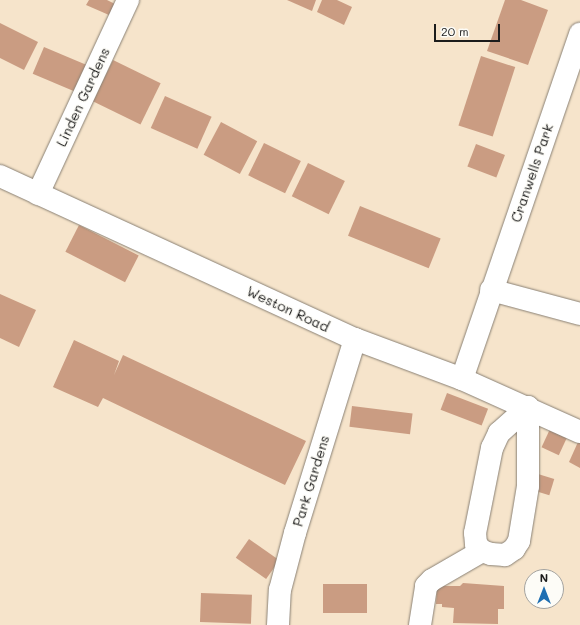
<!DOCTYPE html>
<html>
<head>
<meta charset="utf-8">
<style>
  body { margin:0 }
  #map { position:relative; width:580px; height:625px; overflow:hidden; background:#f6e4cb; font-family:Mali,sans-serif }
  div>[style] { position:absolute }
  .building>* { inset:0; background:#ca9c82; transform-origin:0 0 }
  .roads { filter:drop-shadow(0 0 1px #898074) drop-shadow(0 0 1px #898074) }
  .minor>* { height:22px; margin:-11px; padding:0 11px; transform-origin:11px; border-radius:11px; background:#fff }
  span { translate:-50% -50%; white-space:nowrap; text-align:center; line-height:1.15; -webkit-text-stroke:3px #fdfcf7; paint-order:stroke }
  .street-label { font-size:14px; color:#1c1c1c }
  .north { position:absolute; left:524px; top:569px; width:40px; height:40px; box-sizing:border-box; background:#fdfcf7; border:1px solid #a3a29f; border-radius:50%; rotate:0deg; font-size:11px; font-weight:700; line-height:16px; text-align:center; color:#1c1c1c }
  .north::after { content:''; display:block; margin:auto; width:14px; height:18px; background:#1f6fb2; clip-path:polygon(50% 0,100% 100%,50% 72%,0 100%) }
  .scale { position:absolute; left:434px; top:24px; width:66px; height:18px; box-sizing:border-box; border:2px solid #1c1c1c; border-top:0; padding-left:5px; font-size:12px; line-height:14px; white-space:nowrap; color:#1c1c1c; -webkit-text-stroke:3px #fdfcf7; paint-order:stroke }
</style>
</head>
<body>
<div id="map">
  <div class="building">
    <i style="clip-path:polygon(89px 0,107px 0,115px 4px,109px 15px,86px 5px)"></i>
    <i style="clip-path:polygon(287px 0,316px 0,312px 11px)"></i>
    <i style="clip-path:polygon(322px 0,337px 0,352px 7px,344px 25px,317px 12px)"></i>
    <i style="clip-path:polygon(505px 0,521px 0,548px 10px,528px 65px,487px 51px)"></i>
    <i style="clip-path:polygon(0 23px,38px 42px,24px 70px,0 58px)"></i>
    <i style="left:44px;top:47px;width:47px;height:29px;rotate:23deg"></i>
    <i style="left:481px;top:56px;width:36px;height:73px;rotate:18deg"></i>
    <i style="left:113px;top:60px;width:53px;height:46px;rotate:26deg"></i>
    <i style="left:165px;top:96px;width:51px;height:35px;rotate:24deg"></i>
    <i style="left:221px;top:122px;width:41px;height:37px;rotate:28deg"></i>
    <i style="left:264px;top:143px;width:41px;height:36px;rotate:26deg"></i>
    <i style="left:476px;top:144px;width:31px;height:24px;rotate:21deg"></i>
    <i style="left:308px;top:163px;width:41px;height:37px;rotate:26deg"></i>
    <i style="left:360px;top:206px;width:87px;height:32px;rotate:22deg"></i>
    <i style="left:79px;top:225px;width:67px;height:30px;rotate:27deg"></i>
    <i style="clip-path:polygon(0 294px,36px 310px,19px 347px,0 338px)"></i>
    <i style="clip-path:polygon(74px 340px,119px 361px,114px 375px,123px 355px,306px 441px,285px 485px,103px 398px,98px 407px,53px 387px)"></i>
    <i style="left:447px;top:393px;width:44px;height:18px;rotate:21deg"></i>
    <i style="left:352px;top:406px;width:61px;height:21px;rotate:7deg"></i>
    <i style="left:550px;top:429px;width:19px;height:20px;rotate:25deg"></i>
    <i style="clip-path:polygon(578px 442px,580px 443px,580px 468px,569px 462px)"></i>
    <i style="left:538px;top:474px;width:17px;height:17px;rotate:17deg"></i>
    <i style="left:249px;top:539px;width:37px;height:23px;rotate:35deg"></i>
    <i style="clip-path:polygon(463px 583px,504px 586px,504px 609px,498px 609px,498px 624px,453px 623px,454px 608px,442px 607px,442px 604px,436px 604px,437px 586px,460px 586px)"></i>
    <i style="left:323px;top:584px;width:44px;height:29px"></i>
    <i style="left:201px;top:593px;width:51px;height:29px;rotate:2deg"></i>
  </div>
  <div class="roads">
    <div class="minor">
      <i style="left:0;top:176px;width:391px;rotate:24.7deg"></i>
      <i style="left:355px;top:339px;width:114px;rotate:20.5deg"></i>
      <i style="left:462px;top:379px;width:129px;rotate:24.2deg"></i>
      <i style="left:38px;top:194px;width:214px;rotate:-65.1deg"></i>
      <i style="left:491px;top:290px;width:92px;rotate:15.1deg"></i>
      <i style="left:462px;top:379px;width:365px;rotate:-71.1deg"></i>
      <i style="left:528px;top:407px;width:79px;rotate:90deg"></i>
      <i style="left:528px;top:486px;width:56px;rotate:99.3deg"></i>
      <i style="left:519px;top:541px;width:9px;rotate:122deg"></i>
      <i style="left:514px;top:549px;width:11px;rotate:146deg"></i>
      <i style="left:505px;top:555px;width:14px;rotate:-176deg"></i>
      <i style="left:491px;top:554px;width:9px;rotate:-162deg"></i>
      <i style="left:482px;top:551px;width:9px;rotate:-131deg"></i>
      <i style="left:476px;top:544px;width:11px;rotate:-95deg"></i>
      <i style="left:475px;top:533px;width:87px;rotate:-78.7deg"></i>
      <i style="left:492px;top:448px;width:17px;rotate:-65deg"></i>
      <i style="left:499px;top:433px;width:39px;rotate:-42deg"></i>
      <i style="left:278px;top:625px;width:35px;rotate:-87deg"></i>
      <i style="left:280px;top:590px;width:59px;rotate:-75.3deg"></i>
      <i style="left:295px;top:533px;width:203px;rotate:-72.8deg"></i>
      <i style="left:420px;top:625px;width:39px;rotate:-81deg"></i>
      <i style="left:426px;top:586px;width:8px;rotate:-45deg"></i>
      <i style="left:432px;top:580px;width:58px;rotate:-30.1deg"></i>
    </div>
  </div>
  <div class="street-label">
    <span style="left:83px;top:97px;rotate:-65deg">Linden Gardens</span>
    <span style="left:532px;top:173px;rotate:-71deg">Cranwells Park</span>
    <span style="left:288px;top:309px;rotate:25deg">Weston Road</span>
    <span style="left:311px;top:481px;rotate:-73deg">Park Gardens</span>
  </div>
  <div class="north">N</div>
  <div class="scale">20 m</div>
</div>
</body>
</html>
